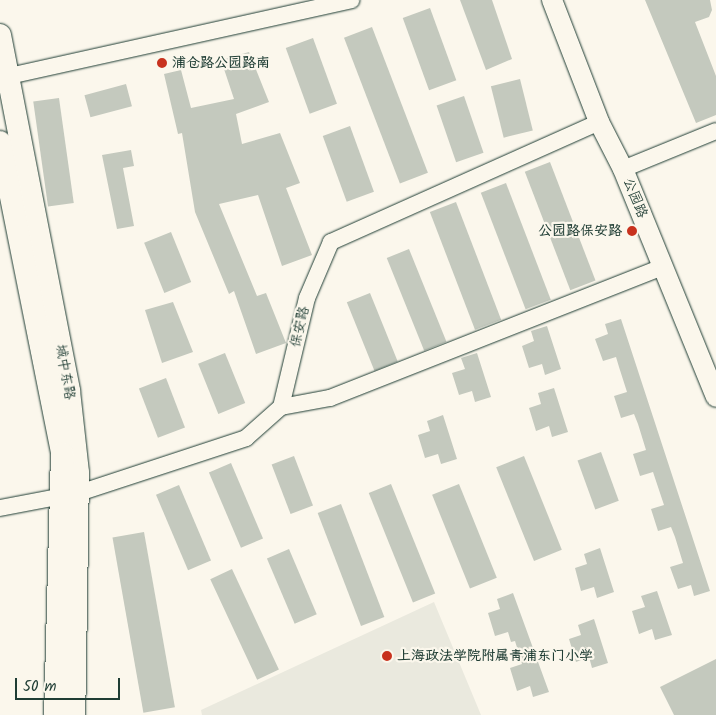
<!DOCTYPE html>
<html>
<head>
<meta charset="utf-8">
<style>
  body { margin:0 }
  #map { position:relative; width:716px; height:715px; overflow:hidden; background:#fbf7ec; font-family:Kalam,"LXGW WenKai TC",sans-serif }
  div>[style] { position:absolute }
  .built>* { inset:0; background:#eae9de }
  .building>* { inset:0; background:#c4c9be; transform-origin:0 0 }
  .roads { filter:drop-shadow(0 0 1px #1f3d34) drop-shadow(0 0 1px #1f3d34) }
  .minor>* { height:16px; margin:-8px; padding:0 8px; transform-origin:8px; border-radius:8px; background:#fbf7ec }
  .tertiary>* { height:20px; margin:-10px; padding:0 10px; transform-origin:10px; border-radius:10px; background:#fbf7ec }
  .secondary>* { height:22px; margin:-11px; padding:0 11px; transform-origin:11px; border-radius:11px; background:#fbf7ec }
  .dots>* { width:14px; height:14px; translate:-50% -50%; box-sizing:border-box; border:2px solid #fbf7ec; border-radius:50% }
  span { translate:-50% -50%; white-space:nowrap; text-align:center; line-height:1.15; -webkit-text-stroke:4.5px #fbf7ec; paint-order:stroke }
  .poi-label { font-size:14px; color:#1f3d34; font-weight:700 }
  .left { translate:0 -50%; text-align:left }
  .right { translate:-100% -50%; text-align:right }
  .street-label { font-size:14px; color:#1f3d34 }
  .scale { position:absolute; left:15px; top:678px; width:105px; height:22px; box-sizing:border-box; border:2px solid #1f3d34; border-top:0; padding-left:6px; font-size:15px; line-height:18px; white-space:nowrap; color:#1f3d34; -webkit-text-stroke:4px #fbf7ec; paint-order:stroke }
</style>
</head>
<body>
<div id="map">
  <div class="built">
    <i style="clip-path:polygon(434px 602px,481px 715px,202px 715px,201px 710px)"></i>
  </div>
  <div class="building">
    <i style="clip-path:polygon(460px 0,492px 0,512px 59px,486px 70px)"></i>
    <i style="clip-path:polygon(645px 0,710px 0,712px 10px,709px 17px,695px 22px,716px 76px,716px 115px,696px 123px)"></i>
    <i style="left:430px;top:8px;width:77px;height:29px;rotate:70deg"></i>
    <i style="left:372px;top:27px;width:156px;height:30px;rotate:69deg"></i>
    <i style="left:313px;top:38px;width:70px;height:29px;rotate:70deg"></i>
    <i style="clip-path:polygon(249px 52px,269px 102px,236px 114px,242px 144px,280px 133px,300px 183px,286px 188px,312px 255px,282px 266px,258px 195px,219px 204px,257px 296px,266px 293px,286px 343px,256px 354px,234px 291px,229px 294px,195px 212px,182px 133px,178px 134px,164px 74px,181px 70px,191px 108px,234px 99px,221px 60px)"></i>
    <i style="left:520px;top:79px;width:53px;height:30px;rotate:76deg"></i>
    <i style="left:126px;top:84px;width:23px;height:43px;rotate:75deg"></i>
    <i style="left:464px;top:96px;width:60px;height:29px;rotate:71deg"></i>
    <i style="left:59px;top:98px;width:106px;height:26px;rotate:82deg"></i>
    <i style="left:350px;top:126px;width:70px;height:29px;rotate:70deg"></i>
    <i style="clip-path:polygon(131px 150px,134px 166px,123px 168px,134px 226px,117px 229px,102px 155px)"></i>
    <i style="left:550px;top:162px;width:127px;height:27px;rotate:69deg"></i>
    <i style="left:506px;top:183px;width:125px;height:27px;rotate:69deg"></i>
    <i style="left:456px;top:202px;width:126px;height:28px;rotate:69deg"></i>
    <i style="left:171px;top:232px;width:54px;height:29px;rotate:68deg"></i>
    <i style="left:409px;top:249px;width:100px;height:24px;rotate:68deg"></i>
    <i style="left:370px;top:293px;width:74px;height:25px;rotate:68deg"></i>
    <i style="clip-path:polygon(173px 302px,193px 352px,162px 363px,145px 310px)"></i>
    <i style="clip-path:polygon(621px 319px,710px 591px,694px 596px,691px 585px,678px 589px,670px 567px,683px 563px,675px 537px,671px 527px,658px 531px,651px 509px,664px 505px,653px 472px,640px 476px,633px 454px,646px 450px,638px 424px,634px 414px,621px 418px,614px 396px,627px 392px,619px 367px,616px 357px,603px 361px,595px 339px,608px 334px,605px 324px)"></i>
    <i style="clip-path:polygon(547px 326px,561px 369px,545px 375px,542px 364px,529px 368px,522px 346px,534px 341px,531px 331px)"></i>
    <i style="left:225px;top:353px;width:54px;height:29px;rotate:68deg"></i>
    <i style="clip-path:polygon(477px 353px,491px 397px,475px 402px,472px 391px,459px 395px,452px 373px,465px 369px,461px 358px)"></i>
    <i style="left:166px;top:378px;width:53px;height:29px;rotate:69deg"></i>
    <i style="clip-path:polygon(554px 388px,568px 432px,552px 437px,549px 426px,536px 431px,529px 408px,541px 404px,538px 393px)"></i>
    <i style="clip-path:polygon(443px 415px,457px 459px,441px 464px,438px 454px,425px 458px,418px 435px,430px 431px,427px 421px)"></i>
    <i style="left:601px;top:452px;width:52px;height:25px;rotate:70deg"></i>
    <i style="left:294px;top:456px;width:53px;height:24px;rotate:69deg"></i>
    <i style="left:524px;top:456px;width:101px;height:30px;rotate:68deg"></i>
    <i style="left:231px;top:463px;width:82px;height:24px;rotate:67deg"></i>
    <i style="left:391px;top:484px;width:118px;height:24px;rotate:68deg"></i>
    <i style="left:459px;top:484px;width:101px;height:29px;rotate:68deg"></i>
    <i style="left:179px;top:485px;width:82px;height:25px;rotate:67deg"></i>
    <i style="left:341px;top:504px;width:121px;height:25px;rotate:69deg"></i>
    <i style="left:144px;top:532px;width:178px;height:32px;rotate:80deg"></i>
    <i style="clip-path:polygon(600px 548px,614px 592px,597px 598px,594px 587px,581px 591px,575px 568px,587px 564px,584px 554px)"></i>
    <i style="left:289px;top:549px;width:71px;height:24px;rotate:67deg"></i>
    <i style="left:232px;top:569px;width:111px;height:24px;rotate:65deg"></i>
    <i style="clip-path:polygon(657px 591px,672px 635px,655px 640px,652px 629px,639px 634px,632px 611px,645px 607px,641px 596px)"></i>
    <i style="clip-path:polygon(513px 593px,549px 692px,533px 697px,530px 686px,517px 691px,510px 668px,522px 664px,515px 641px,511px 642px,508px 632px,495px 636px,488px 613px,500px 609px,497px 599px)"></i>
    <i style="clip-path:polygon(594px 619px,608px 663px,592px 668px,589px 657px,576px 662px,569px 639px,581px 635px,578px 625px)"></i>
    <i style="clip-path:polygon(716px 659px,716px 715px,674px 715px,660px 687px)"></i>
  </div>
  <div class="roads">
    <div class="minor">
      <i style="left:0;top:78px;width:360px;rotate:-12.5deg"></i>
      <i style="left:623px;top:169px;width:100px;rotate:-22.2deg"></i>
      <i style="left:281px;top:407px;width:50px;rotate:-10.4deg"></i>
      <i style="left:330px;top:398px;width:358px;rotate:-21.5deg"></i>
      <i style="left:0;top:508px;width:80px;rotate:-10.8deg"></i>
      <i style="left:79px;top:493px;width:176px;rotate:-18.2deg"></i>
      <i style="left:246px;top:438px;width:47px;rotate:-41.5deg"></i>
      <i style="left:281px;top:407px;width:112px;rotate:-76.6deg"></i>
      <i style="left:307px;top:298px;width:61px;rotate:-66.8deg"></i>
      <i style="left:331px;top:242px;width:294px;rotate:-24.1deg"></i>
    </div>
    <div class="tertiary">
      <i style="left:552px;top:0;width:131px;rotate:68.9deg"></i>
      <i style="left:599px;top:122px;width:53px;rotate:62.9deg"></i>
      <i style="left:623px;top:169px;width:246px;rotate:67.8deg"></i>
    </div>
    <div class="secondary">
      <i style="left:0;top:35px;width:363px;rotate:79deg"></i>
      <i style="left:69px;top:391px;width:82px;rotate:83.7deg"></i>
      <i style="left:78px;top:473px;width:242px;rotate:90.9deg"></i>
      <i style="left:0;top:142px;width:317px;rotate:78.7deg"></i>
      <i style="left:62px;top:453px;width:262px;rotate:91.5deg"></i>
    </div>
  </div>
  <div class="dots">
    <i style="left:162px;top:63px;background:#c8321e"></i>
    <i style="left:632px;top:231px;background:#c8321e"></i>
    <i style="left:387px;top:656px;background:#c8321e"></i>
  </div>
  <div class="poi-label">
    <span class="left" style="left:172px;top:63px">浦仓路公园路南</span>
    <span class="right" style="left:622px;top:231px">公园路保安路</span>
    <span class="left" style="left:397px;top:656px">上海政法学院附属青浦东门小学</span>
  </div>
  <div class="street-label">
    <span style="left:635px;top:198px;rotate:68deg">公园路</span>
    <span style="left:300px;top:327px;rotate:-77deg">保安路</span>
    <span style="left:65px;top:372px;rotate:80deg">城中东路</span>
  </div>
  <div class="scale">50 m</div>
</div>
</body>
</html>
